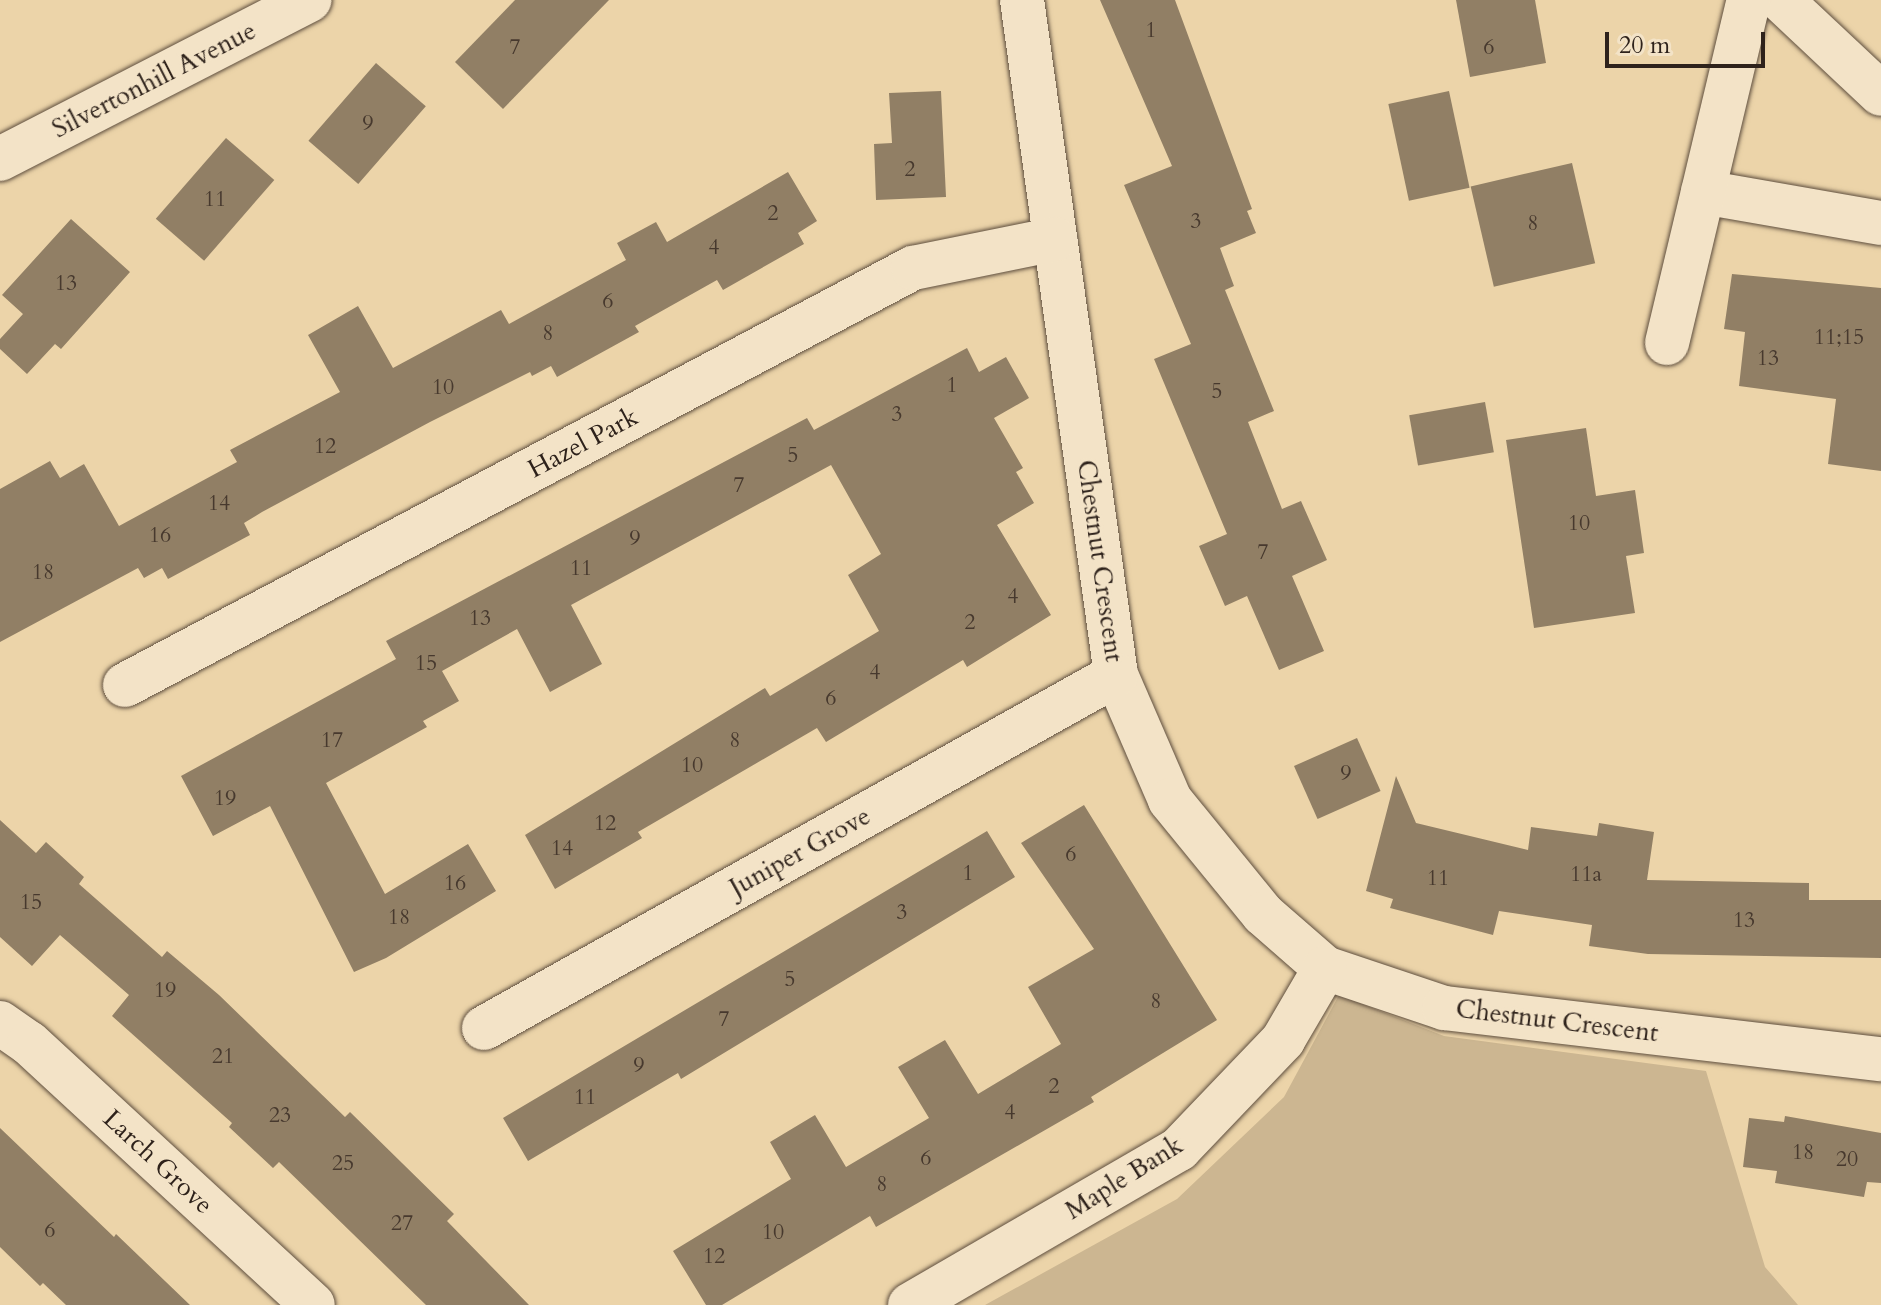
<!DOCTYPE html>
<html>
<head>
<meta charset="utf-8">
<style>
  body { margin:0 }
  #map { position:relative; width:1881px; height:1305px; overflow:hidden; background:#ecd4a9; font-family:Cardo,serif }
  div>[style] { position:absolute }
  .green>* { inset:0; background:#ccb691 }
  .building>* { inset:0; background:#917f65; transform-origin:0 0 }
  .roads { filter:drop-shadow(0 0 2px #5e4e3e) drop-shadow(0 0 2px #5e4e3e) }
  .street>* { height:44px; margin:-22px; padding:0 22px; transform-origin:22px; border-radius:22px; background:#f3e3c7 }
  .secondary>* { height:44px; margin:-22px; padding:0 22px; transform-origin:22px; border-radius:22px; background:#f3e3c7 }
  span { translate:-50% -50%; white-space:nowrap; text-align:center; line-height:1.15; -webkit-text-stroke:6px #f3e3c7; paint-order:stroke }
  .number-label { font-size:22px; color:#47392e }
  .number-label span { -webkit-text-stroke-width:0 }
  .street-label { font-size:26px; color:#2e221b }
  .scale { position:absolute; left:1605px; top:32px; width:160px; height:36px; box-sizing:border-box; border:4px solid #2e221b; border-top:0; padding-left:10px; font-size:24px; line-height:28px; white-space:nowrap; color:#2e221b; -webkit-text-stroke:6px #f3e3c7; paint-order:stroke }
</style>
</head>
<body>
<div id="map">
  <div class="green">
    <i style="clip-path:polygon(1339px 995px,1444px 1036px,1706px 1071px,1765px 1267px,1798px 1305px,985px 1305px,1177px 1199px,1284px 1097px)"></i>
  </div>
  <div class="building">
    <i style="clip-path:polygon(515px 0,609px 0,503px 109px,455px 62px)"></i>
    <i style="clip-path:polygon(1100px 0,1175px 0,1252px 209px,1247px 211px,1256px 233px,1220px 248px,1234px 286px,1225px 290px,1274px 411px,1248px 422px,1282px 509px,1301px 501px,1327px 560px,1292px 576px,1324px 651px,1279px 670px,1247px 596px,1225px 606px,1199px 546px,1227px 534px,1154px 359px,1191px 344px,1124px 185px,1172px 166px)"></i>
    <i style="clip-path:polygon(1456px 0,1535px 0,1546px 63px,1470px 77px)"></i>
    <i style="left:376px;top:63px;width:66px;height:103px;rotate:41deg"></i>
    <i style="clip-path:polygon(941px 91px,946px 197px,876px 200px,874px 144px,892px 143px,889px 93px)"></i>
    <i style="left:1449px;top:91px;width:99px;height:62px;rotate:78deg"></i>
    <i style="left:226px;top:138px;width:64px;height:107px;rotate:41deg"></i>
    <i style="left:1572px;top:163px;width:103px;height:104px;rotate:77deg"></i>
    <i style="clip-path:polygon(788px 172px,817px 221px,798px 233px,804px 244px,723px 290px,717px 280px,635px 326px,639px 332px,557px 377px,551px 366px,532px 376px,530px 372px,430px 422px,262px 512px,244px 523px,250px 535px,168px 579px,162px 568px,144px 578px,138px 568px,0 642px,0 489px,50px 461px,60px 478px,84px 464px,119px 526px,237px 462px,230px 450px,340px 392px,308px 335px,358px 306px,393px 368px,501px 310px,509px 324px,626px 260px,617px 243px,656px 222px,667px 242px)"></i>
    <i style="clip-path:polygon(71px 219px,130px 272px,61px 349px,55px 344px,27px 374px,0 349px,0 339px,23px 314px,2px 295px)"></i>
    <i style="clip-path:polygon(1732px 274px,1881px 288px,1881px 471px,1828px 464px,1836px 399px,1739px 386px,1745px 332px,1724px 329px)"></i>
    <i style="clip-path:polygon(967px 348px,979px 372px,1006px 357px,1029px 398px,994px 418px,1023px 468px,1016px 472px,1034px 503px,997px 525px,1051px 615px,967px 667px,963px 660px,826px 742px,817px 728px,638px 832px,642px 838px,555px 889px,525px 835px,765px 688px,770px 696px,879px 631px,848px 575px,881px 554px,831px 465px,571px 605px,602px 664px,550px 692px,517px 629px,442px 671px,459px 701px,423px 721px,427px 727px,326px 783px,385px 894px,468px 844px,496px 891px,386px 958px,354px 972px,270px 806px,213px 836px,181px 776px,396px 659px,386px 641px,807px 418px,814px 430px)"></i>
    <i style="left:1485px;top:402px;width:51px;height:77px;rotate:80deg"></i>
    <i style="clip-path:polygon(1586px 428px,1596px 496px,1635px 490px,1644px 553px,1626px 556px,1635px 613px,1534px 628px,1506px 440px)"></i>
    <i style="left:1357px;top:738px;width:58px;height:69px;rotate:66deg"></i>
    <i style="clip-path:polygon(1396px 776px,1416px 823px,1528px 850px,1531px 827px,1597px 836px,1599px 823px,1654px 832px,1647px 880px,1809px 883px,1809px 900px,1881px 900px,1881px 958px,1648px 954px,1589px 946px,1592px 925px,1499px 911px,1493px 935px,1390px 908px,1393px 899px,1366px 891px)"></i>
    <i style="clip-path:polygon(1084px 805px,1217px 1020px,1091px 1097px,1094px 1102px,876px 1227px,870px 1216px,722px 1305px,706px 1305px,673px 1251px,791px 1179px,770px 1142px,815px 1115px,846px 1167px,929px 1118px,898px 1067px,945px 1040px,978px 1094px,1061px 1044px,1028px 987px,1094px 949px,1021px 843px)"></i>
    <i style="clip-path:polygon(0 820px,36px 853px,46px 842px,84px 877px,79px 884px,162px 957px,167px 951px,219px 995px,345px 1117px,350px 1112px,454px 1214px,447px 1221px,529px 1305px,426px 1305px,279px 1162px,273px 1168px,229px 1127px,232px 1123px,112px 1016px,129px 995px,60px 935px,32px 966px,0 937px)"></i>
    <i style="clip-path:polygon(987px 831px,1015px 877px,681px 1079px,678px 1073px,528px 1161px,503px 1118px)"></i>
    <i style="clip-path:polygon(1785px 1116px,1881px 1133px,1881px 1183px,1867px 1182px,1864px 1197px,1775px 1183px,1777px 1171px,1743px 1167px,1749px 1118px,1784px 1122px)"></i>
    <i style="clip-path:polygon(0 1128px,114px 1237px,116px 1234px,190px 1305px,66px 1305px,43px 1283px,40px 1286px,0 1247px)"></i>
  </div>
  <div class="roads">
    <div class="street">
      <i style="left:1022px;top:0;width:682px;rotate:82.07deg"></i>
      <i style="left:1116px;top:675px;width:136px;rotate:66.6deg"></i>
      <i style="left:1170px;top:800px;width:147px;rotate:50.8deg"></i>
      <i style="left:1263px;top:914px;width:82px;rotate:41.1deg"></i>
      <i style="left:1325px;top:968px;width:126px;rotate:18.6deg"></i>
      <i style="left:1444px;top:1008px;width:440px;rotate:6.7deg"></i>
      <i style="left:1781px;top:0;width:137px;rotate:43.2deg"></i>
      <i style="left:1703px;top:192px;width:181px;rotate:9.9deg"></i>
      <i style="left:1667px;top:343px;width:353px;rotate:-76.6deg"></i>
      <i style="left:125px;top:685px;width:892px;rotate:-27.89deg"></i>
      <i style="left:913px;top:268px;width:145px;rotate:-11.5deg"></i>
      <i style="left:0;top:1023px;width:35px;rotate:35deg"></i>
      <i style="left:29px;top:1043px;width:386px;rotate:42.7deg"></i>
      <i style="left:484px;top:1028px;width:724px;rotate:-29.19deg"></i>
      <i style="left:910px;top:1305px;width:311px;rotate:-30.1deg"></i>
      <i style="left:1179px;top:1149px;width:151px;rotate:-46.3deg"></i>
      <i style="left:1283px;top:1040px;width:83px;rotate:-59.7deg"></i>
    </div>
    <div class="secondary">
      <i style="left:0;top:159px;width:348px;rotate:-27.2deg"></i>
    </div>
  </div>
  <div class="number-label">
    <span style="left:1151px;top:31px">1</span>
    <span style="left:515px;top:48px">7</span>
    <span style="left:1489px;top:48px">6</span>
    <span style="left:368px;top:124px">9</span>
    <span style="left:910px;top:170px">2</span>
    <span style="left:215px;top:200px">11</span>
    <span style="left:773px;top:214px">2</span>
    <span style="left:1196px;top:222px">3</span>
    <span style="left:1533px;top:224px">8</span>
    <span style="left:714px;top:248px">4</span>
    <span style="left:66px;top:284px">13</span>
    <span style="left:608px;top:302px">6</span>
    <span style="left:548px;top:334px">8</span>
    <span style="left:1839px;top:338px">11;15</span>
    <span style="left:1768px;top:359px">13</span>
    <span style="left:952px;top:386px">1</span>
    <span style="left:443px;top:388px">10</span>
    <span style="left:1217px;top:392px">5</span>
    <span style="left:897px;top:415px">3</span>
    <span style="left:325px;top:447px">12</span>
    <span style="left:793px;top:456px">5</span>
    <span style="left:739px;top:486px">7</span>
    <span style="left:219px;top:504px">14</span>
    <span style="left:1579px;top:524px">10</span>
    <span style="left:160px;top:536px">16</span>
    <span style="left:635px;top:539px">9</span>
    <span style="left:1263px;top:553px">7</span>
    <span style="left:581px;top:569px">11</span>
    <span style="left:43px;top:573px">18</span>
    <span style="left:1013px;top:597px">4</span>
    <span style="left:480px;top:619px">13</span>
    <span style="left:970px;top:623px">2</span>
    <span style="left:426px;top:664px">15</span>
    <span style="left:875px;top:673px">4</span>
    <span style="left:831px;top:699px">6</span>
    <span style="left:332px;top:741px">17</span>
    <span style="left:735px;top:741px">8</span>
    <span style="left:692px;top:766px">10</span>
    <span style="left:1346px;top:774px">9</span>
    <span style="left:225px;top:799px">19</span>
    <span style="left:605px;top:824px">12</span>
    <span style="left:562px;top:849px">14</span>
    <span style="left:1071px;top:855px">6</span>
    <span style="left:968px;top:874px">1</span>
    <span style="left:1586px;top:875px">11a</span>
    <span style="left:1438px;top:879px">11</span>
    <span style="left:455px;top:884px">16</span>
    <span style="left:31px;top:903px">15</span>
    <span style="left:902px;top:913px">3</span>
    <span style="left:399px;top:918px">18</span>
    <span style="left:1744px;top:921px">13</span>
    <span style="left:790px;top:980px">5</span>
    <span style="left:165px;top:991px">19</span>
    <span style="left:1156px;top:1002px">8</span>
    <span style="left:724px;top:1020px">7</span>
    <span style="left:223px;top:1057px">21</span>
    <span style="left:639px;top:1066px">9</span>
    <span style="left:1054px;top:1087px">2</span>
    <span style="left:585px;top:1098px">11</span>
    <span style="left:1010px;top:1113px">4</span>
    <span style="left:280px;top:1116px">23</span>
    <span style="left:1803px;top:1153px">18</span>
    <span style="left:926px;top:1159px">6</span>
    <span style="left:1847px;top:1160px">20</span>
    <span style="left:343px;top:1164px">25</span>
    <span style="left:882px;top:1185px">8</span>
    <span style="left:402px;top:1224px">27</span>
    <span style="left:50px;top:1231px">6</span>
    <span style="left:773px;top:1233px">10</span>
    <span style="left:714px;top:1257px">12</span>
  </div>
  <div class="street-label">
    <span style="left:154px;top:80px;rotate:-27deg">Silvertonhill Avenue</span>
    <span style="left:583px;top:443px;rotate:-28deg">Hazel Park</span>
    <span style="left:1100px;top:561px;rotate:82deg">Chestnut Crescent</span>
    <span style="left:800px;top:852px;rotate:-29deg">Juniper Grove</span>
    <span style="left:1557px;top:1021px;rotate:7deg">Chestnut Crescent</span>
    <span style="left:158px;top:1162px;rotate:43deg">Larch Grove</span>
    <span style="left:1124px;top:1178px;rotate:-32deg">Maple Bank</span>
  </div>
  <div class="scale">20 m</div>
</div>
</body>
</html>
